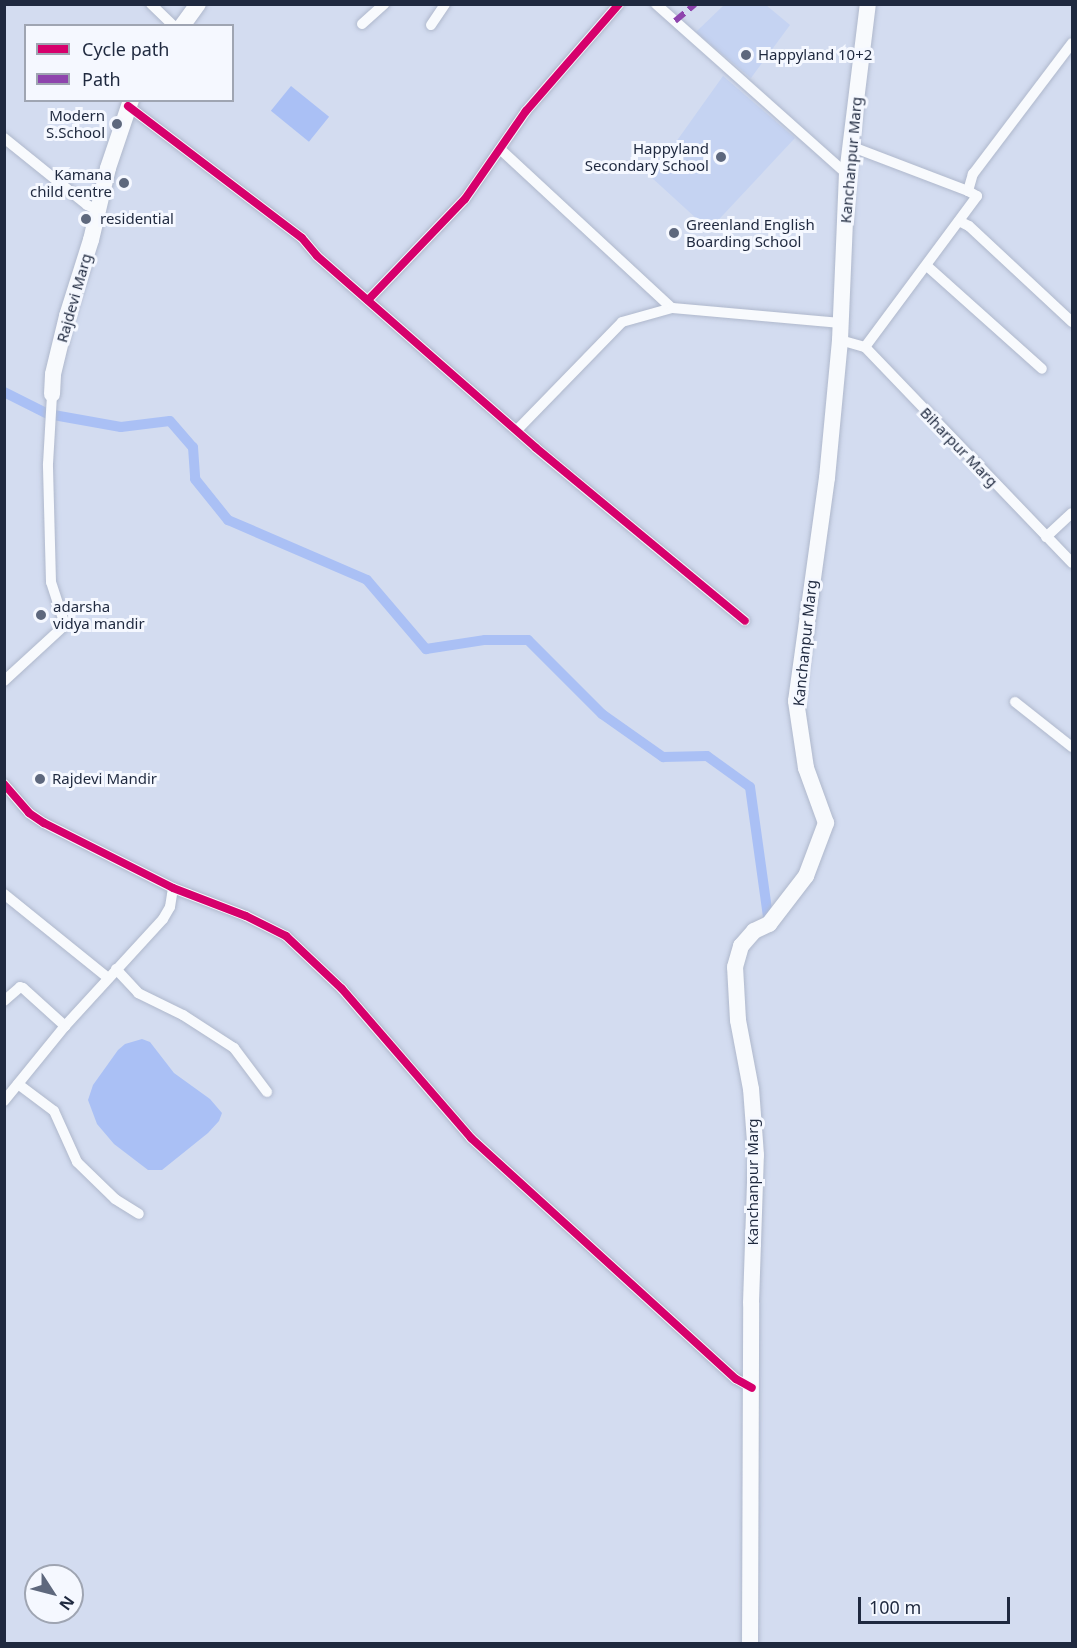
<!DOCTYPE html>
<html>
<head>
<meta charset="utf-8">
<style>
  body { margin:0 }
  #map { position:relative; width:1077px; height:1648px; overflow:hidden; background:#d3dcf0; font-family:"Noto Sans",sans-serif }
  div>[style] { position:absolute }
  .built>* { inset:0; background:#c5d3f2 }
  .water>* { inset:0; background:#aac0f5; transform-origin:0 0 }
  .canal>* { height:10px; margin:-5px; padding:0 5px; transform-origin:5px; border-radius:5px; background:#aac0f5 }
  .roads { filter:drop-shadow(0 0 2px #afb8cc) drop-shadow(0 0 2px #afb8cc) }
  .minor>* { height:10px; margin:-5px; padding:0 5px; transform-origin:5px; border-radius:5px; background:#f8fafd }
  .secondary>* { height:16px; margin:-8px; padding:0 8px; transform-origin:8px; border-radius:8px; background:#f8fafd }
  .quiet>* { height:6px; margin-top:-3px; transform-origin:0; background:repeating-linear-gradient(90deg,#8e44ad 0 12px,transparent 0 18px) }
  .cycleway>* { height:8px; margin:-4px; padding:0 4px; transform-origin:4px; border-radius:4px; background:#d6006c }
  .dots>* { width:16px; height:16px; translate:-50% -50%; box-sizing:border-box; border:3px solid #f5f8ff; border-radius:50% }
  span { translate:-50% -50%; white-space:nowrap; text-align:center; line-height:1.15; -webkit-text-stroke:6px #f5f8ff; paint-order:stroke }
  .poi-label { font-size:15px; color:#1f293f }
  .left { translate:0 -50%; text-align:left }
  .right { translate:-100% -50%; text-align:right }
  .street-label { font-size:15px; color:#1f293f }
  .frame { position:absolute; inset:0; border:6px solid #1f293f; pointer-events:none }
  .legend { position:absolute; left:24px; top:24px; width:210px; height:78px; box-sizing:border-box; background:#f5f8ff; border:2px solid #9fa5b2; margin:0; padding:8px 10px; list-style:none; font-size:18px; color:#1f293f }
  .legend li { display:flex; align-items:center; gap:12px; height:30px }
  .legend b { width:30px; border:2px solid #9fa5b2 }
  .north { position:absolute; left:24px; top:1564px; width:60px; height:60px; box-sizing:border-box; background:#f5f8ff; border:2px solid #9fa5b2; border-radius:50%; rotate:126deg; font-size:16px; font-weight:700; line-height:24px; text-align:center; color:#1f293f }
  .north::after { content:''; display:block; margin:auto; width:21px; height:27px; background:#5e687d; clip-path:polygon(50% 0,100% 100%,50% 72%,0 100%) }
  .scale { position:absolute; left:858px; top:1597px; width:152px; height:27px; box-sizing:border-box; border:3px solid #1f293f; border-top:0; padding-left:8px; font-size:18px; line-height:21px; white-space:nowrap; color:#1f293f; -webkit-text-stroke:4px #f5f8ff; paint-order:stroke }
</style>
</head>
<body>
<div id="map">
  <div class="built">
    <i style="clip-path:polygon(724px 5px,766px 5px,790px 25px,751px 78px,696px 32px)"></i>
    <i style="clip-path:polygon(723px 76px,795px 138px,709px 230px,651px 177px)"></i>
  </div>
  <div class="water">
    <i style="left:291px;top:86px;width:49px;height:32px;rotate:39deg"></i>
    <i style="clip-path:polygon(142px 1039px,150px 1042px,174px 1073px,210px 1099px,222px 1113px,219px 1121px,208px 1133px,162px 1170px,148px 1170px,114px 1144px,97px 1124px,88px 1100px,93px 1085px,118px 1050px,125px 1044px)"></i>
  </div>
  <div class="canal">
    <i style="left:4px;top:392px;width:49px;rotate:26.6deg"></i>
    <i style="left:48px;top:414px;width:74px;rotate:10.1deg"></i>
    <i style="left:121px;top:427px;width:49px;rotate:-7deg"></i>
    <i style="left:170px;top:421px;width:35px;rotate:49deg"></i>
    <i style="left:193px;top:447px;width:32px;rotate:86deg"></i>
    <i style="left:195px;top:479px;width:53px;rotate:51.2deg"></i>
    <i style="left:228px;top:520px;width:151px;rotate:23.3deg"></i>
    <i style="left:367px;top:580px;width:91px;rotate:49.5deg"></i>
    <i style="left:426px;top:649px;width:60px;rotate:-8.7deg"></i>
    <i style="left:485px;top:640px;width:43px"></i>
    <i style="left:528px;top:640px;width:105px;rotate:45deg"></i>
    <i style="left:602px;top:714px;width:75px;rotate:35.2deg"></i>
    <i style="left:663px;top:757px;width:44px;rotate:-1.3deg"></i>
    <i style="left:707px;top:756px;width:53px;rotate:35.8deg"></i>
    <i style="left:750px;top:787px;width:138px;rotate:82.1deg"></i>
  </div>
  <div class="roads">
    <div class="minor">
      <i style="left:151px;top:4px;width:32px;rotate:44deg"></i>
      <i style="left:656px;top:4px;width:256px;rotate:41.7deg"></i>
      <i style="left:362px;top:24px;width:30px;rotate:-42deg"></i>
      <i style="left:431px;top:25px;width:25px;rotate:-56deg"></i>
      <i style="left:128px;top:106px;width:218px;rotate:37.2deg"></i>
      <i style="left:302px;top:238px;width:23px;rotate:50deg"></i>
      <i style="left:317px;top:256px;width:291px;rotate:41.2deg"></i>
      <i style="left:536px;top:448px;width:271px;rotate:39.6deg"></i>
      <i style="left:4px;top:138px;width:107px;rotate:38.9deg"></i>
      <i style="left:87px;top:205px;width:12px;rotate:24deg"></i>
      <i style="left:850px;top:146px;width:126px;rotate:20.9deg"></i>
      <i style="left:500px;top:149px;width:234px;rotate:42.8deg"></i>
      <i style="left:959px;top:221px;width:11px;rotate:27deg"></i>
      <i style="left:969px;top:226px;width:141px;rotate:43deg"></i>
      <i style="left:927px;top:266px;width:154px;rotate:41.8deg"></i>
      <i style="left:368px;top:300px;width:140px;rotate:-46.2deg"></i>
      <i style="left:465px;top:199px;width:107px;rotate:-55.3deg"></i>
      <i style="left:526px;top:111px;width:142px;rotate:-49deg"></i>
      <i style="left:840px;top:340px;width:26px;rotate:16deg"></i>
      <i style="left:865px;top:347px;width:299px;rotate:46.2deg"></i>
      <i style="left:865px;top:347px;width:188px;rotate:-53.4deg"></i>
      <i style="left:977px;top:196px;width:10px;rotate:-151deg"></i>
      <i style="left:968px;top:191px;width:18px;rotate:-74deg"></i>
      <i style="left:973px;top:174px;width:164px;rotate:-52.9deg"></i>
      <i style="left:518px;top:429px;width:149px;rotate:-45.8deg"></i>
      <i style="left:622px;top:322px;width:52px;rotate:-15.6deg"></i>
      <i style="left:672px;top:308px;width:170px;rotate:5.1deg"></i>
      <i style="left:1046px;top:537px;width:35px;rotate:-43deg"></i>
      <i style="left:4px;top:681px;width:83px;rotate:-42.6deg"></i>
      <i style="left:65px;top:625px;width:45px;rotate:-108deg"></i>
      <i style="left:51px;top:582px;width:118px;rotate:-91.5deg"></i>
      <i style="left:48px;top:464px;width:70px;rotate:-86.7deg"></i>
      <i style="left:1015px;top:702px;width:73px;rotate:38.3deg"></i>
      <i style="left:4px;top:784px;width:38px;rotate:49deg"></i>
      <i style="left:29px;top:813px;width:18px;rotate:34deg"></i>
      <i style="left:44px;top:823px;width:144px;rotate:26.7deg"></i>
      <i style="left:173px;top:888px;width:78px;rotate:21deg"></i>
      <i style="left:246px;top:916px;width:45px;rotate:26.6deg"></i>
      <i style="left:286px;top:936px;width:77px;rotate:43.4deg"></i>
      <i style="left:342px;top:989px;width:197px;rotate:49.1deg"></i>
      <i style="left:471px;top:1138px;width:358px;rotate:42.3deg"></i>
      <i style="left:736px;top:1379px;width:18px;rotate:29deg"></i>
      <i style="left:4px;top:894px;width:134px;rotate:38.9deg"></i>
      <i style="left:116px;top:969px;width:33px;rotate:47deg"></i>
      <i style="left:138px;top:993px;width:50px;rotate:26.1deg"></i>
      <i style="left:183px;top:1015px;width:61px;rotate:32.9deg"></i>
      <i style="left:234px;top:1048px;width:55px;rotate:53.1deg"></i>
      <i style="left:4px;top:1001px;width:21px;rotate:-41deg"></i>
      <i style="left:20px;top:987px;width:3px;rotate:18deg"></i>
      <i style="left:23px;top:988px;width:57px;rotate:42.1deg"></i>
      <i style="left:18px;top:1084px;width:45px;rotate:36.9deg"></i>
      <i style="left:54px;top:1111px;width:56px;rotate:65.7deg"></i>
      <i style="left:77px;top:1162px;width:53px;rotate:44.2deg"></i>
      <i style="left:115px;top:1199px;width:28px;rotate:32deg"></i>
      <i style="left:4px;top:1101px;width:97px;rotate:-50.9deg"></i>
      <i style="left:65px;top:1026px;width:145px;rotate:-47.5deg"></i>
      <i style="left:163px;top:919px;width:14px;rotate:-60deg"></i>
      <i style="left:170px;top:907px;width:19px;rotate:-81deg"></i>
    </div>
    <div class="secondary">
      <i style="left:182px;top:26px;width:27px;rotate:-54deg"></i>
      <i style="left:52px;top:394px;width:20px;rotate:-87deg"></i>
      <i style="left:53px;top:374px;width:60px;rotate:-76.4deg"></i>
      <i style="left:67px;top:316px;width:80px;rotate:-72.5deg"></i>
      <i style="left:91px;top:240px;width:74px;rotate:-76.7deg"></i>
      <i style="left:108px;top:168px;width:72px;rotate:-71.3deg"></i>
      <i style="left:750px;top:1644px;width:341px;rotate:-89.8deg"></i>
      <i style="left:751px;top:1303px;width:148px;rotate:-88.1deg"></i>
      <i style="left:756px;top:1155px;width:66px;rotate:-94.3deg"></i>
      <i style="left:751px;top:1089px;width:70px;rotate:-100.7deg"></i>
      <i style="left:738px;top:1020px;width:53px;rotate:-93.2deg"></i>
      <i style="left:735px;top:967px;width:22px;rotate:-74deg"></i>
      <i style="left:741px;top:946px;width:20px;rotate:-49deg"></i>
      <i style="left:754px;top:931px;width:17px;rotate:-25deg"></i>
      <i style="left:769px;top:924px;width:61px;rotate:-52.4deg"></i>
      <i style="left:806px;top:876px;width:57px;rotate:-69.3deg"></i>
      <i style="left:826px;top:823px;width:59px;rotate:-110deg"></i>
      <i style="left:806px;top:768px;width:68px;rotate:-98.5deg"></i>
      <i style="left:796px;top:701px;width:225px;rotate:-82.1deg"></i>
      <i style="left:827px;top:478px;width:139px;rotate:-84.6deg"></i>
      <i style="left:840px;top:340px;width:166px;rotate:-87.6deg"></i>
      <i style="left:847px;top:174px;width:171px;rotate:-83deg"></i>
    </div>
  </div>
  <div class="quiet">
    <i style="left:675px;top:21px;width:26px;rotate:-40deg"></i>
  </div>
  <div class="cycleway">
    <i style="left:128px;top:106px;width:218px;rotate:37.2deg"></i>
    <i style="left:302px;top:238px;width:23px;rotate:50deg"></i>
    <i style="left:317px;top:256px;width:291px;rotate:41.2deg"></i>
    <i style="left:536px;top:448px;width:271px;rotate:39.6deg"></i>
    <i style="left:368px;top:300px;width:140px;rotate:-46.2deg"></i>
    <i style="left:465px;top:199px;width:107px;rotate:-55.3deg"></i>
    <i style="left:526px;top:111px;width:142px;rotate:-49deg"></i>
    <i style="left:4px;top:784px;width:38px;rotate:49deg"></i>
    <i style="left:29px;top:813px;width:18px;rotate:34deg"></i>
    <i style="left:44px;top:823px;width:144px;rotate:26.7deg"></i>
    <i style="left:173px;top:888px;width:78px;rotate:21deg"></i>
    <i style="left:246px;top:916px;width:45px;rotate:26.6deg"></i>
    <i style="left:286px;top:936px;width:77px;rotate:43.4deg"></i>
    <i style="left:342px;top:989px;width:197px;rotate:49.1deg"></i>
    <i style="left:471px;top:1138px;width:358px;rotate:42.3deg"></i>
    <i style="left:736px;top:1379px;width:18px;rotate:29deg"></i>
  </div>
  <div class="dots">
    <i style="left:746px;top:55px;background:#5e687d"></i>
    <i style="left:117px;top:124px;background:#5e687d"></i>
    <i style="left:721px;top:157px;background:#5e687d"></i>
    <i style="left:124px;top:183px;background:#5e687d"></i>
    <i style="left:86px;top:219px;background:#5e687d"></i>
    <i style="left:674px;top:233px;background:#5e687d"></i>
    <i style="left:41px;top:615px;background:#5e687d"></i>
    <i style="left:40px;top:779px;background:#5e687d"></i>
  </div>
  <div class="poi-label">
    <span class="left" style="left:758px;top:55px">Happyland 10+2</span>
    <span class="right" style="left:105px;top:124px">Modern<br>S.School</span>
    <span class="right" style="left:709px;top:157px">Happyland<br>Secondary School</span>
    <span class="right" style="left:112px;top:183px">Kamana<br>child centre</span>
    <span class="left" style="left:100px;top:219px">residential</span>
    <span class="left" style="left:686px;top:233px">Greenland English<br>Boarding School</span>
    <span class="left" style="left:53px;top:615px">adarsha<br>vidya mandir</span>
    <span class="left" style="left:52px;top:779px">Rajdevi Mandir</span>
  </div>
  <div class="street-label">
    <span style="left:851px;top:160px;rotate:-85deg">Kanchanpur Marg</span>
    <span style="left:74px;top:298px;rotate:-74deg">Rajdevi Marg</span>
    <span style="left:959px;top:447px;rotate:46deg">Biharpur Marg</span>
    <span style="left:805px;top:643px;rotate:-84deg">Kanchanpur Marg</span>
    <span style="left:753px;top:1182px;rotate:-90deg">Kanchanpur Marg</span>
  </div>
  <div class="frame"></div>
  <ul class="legend">
  <li><b style="height:8px;background:#d6006c"></b>Cycle path</li>
  <li><b style="height:8px;background:#8e44ad"></b>Path</li>
  </ul>
  <div class="north">N</div>
  <div class="scale">100 m</div>
</div>
</body>
</html>
